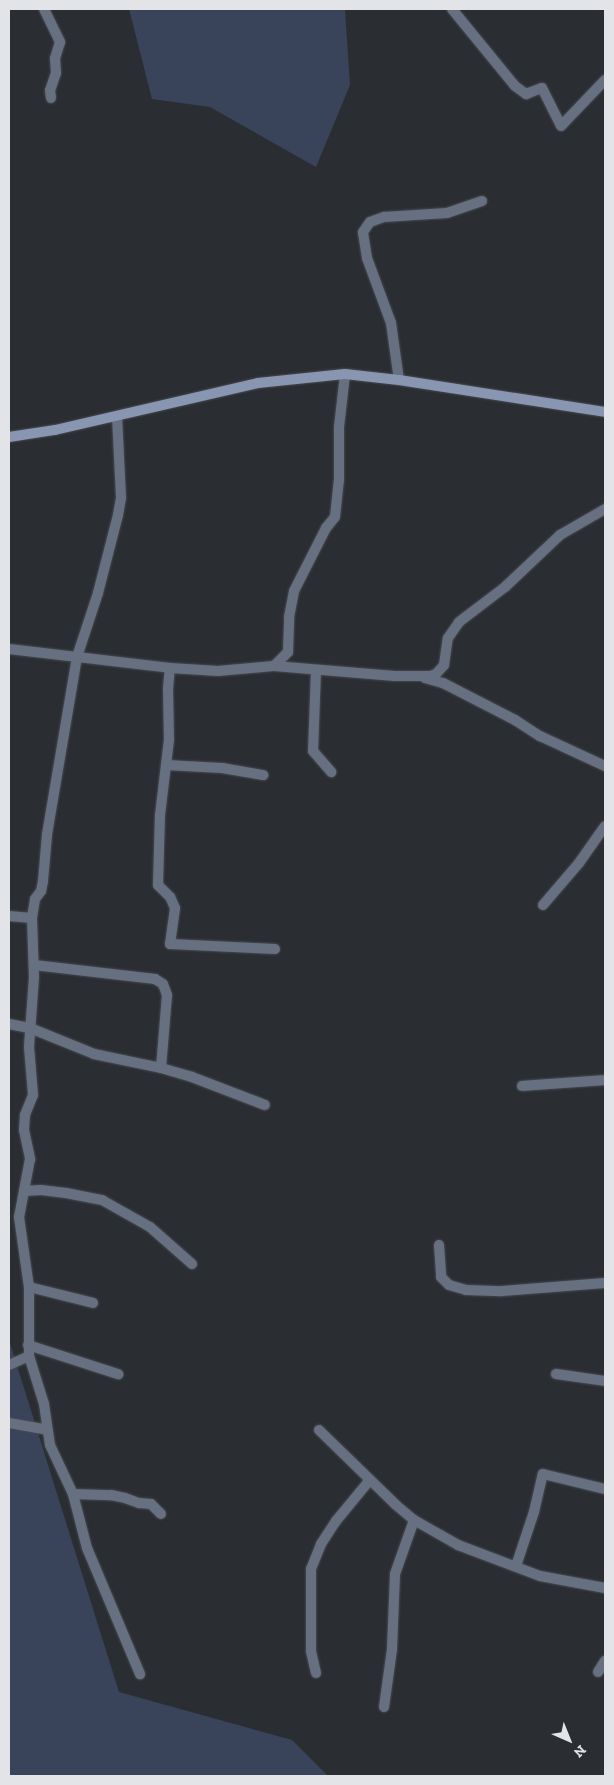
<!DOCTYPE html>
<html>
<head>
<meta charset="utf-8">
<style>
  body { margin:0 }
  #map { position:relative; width:614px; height:1785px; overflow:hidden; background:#2a2d32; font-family:"Zilla Slab",serif }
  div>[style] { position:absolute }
  .green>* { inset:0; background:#39445a }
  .roads { filter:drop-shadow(0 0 1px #474a4f) drop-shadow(0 0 1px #474a4f) }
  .street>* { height:10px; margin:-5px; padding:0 5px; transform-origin:5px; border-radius:5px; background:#677081 }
  .secondary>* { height:10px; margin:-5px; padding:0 5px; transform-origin:5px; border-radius:5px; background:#8896b1 }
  span { translate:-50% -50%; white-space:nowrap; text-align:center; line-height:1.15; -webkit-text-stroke:4px #2a2d32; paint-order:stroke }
  .frame { position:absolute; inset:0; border:10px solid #e2e4e8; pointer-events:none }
  .north { position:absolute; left:544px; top:1715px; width:50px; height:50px; -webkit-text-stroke:4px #2a2d32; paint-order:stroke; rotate:136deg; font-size:14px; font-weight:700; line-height:20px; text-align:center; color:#e2e4e8 }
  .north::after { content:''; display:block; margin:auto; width:18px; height:22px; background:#e2e4e8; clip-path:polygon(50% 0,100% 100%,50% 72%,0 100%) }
</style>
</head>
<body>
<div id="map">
  <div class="green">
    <i style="clip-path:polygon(129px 9px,345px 9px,350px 85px,316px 167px,210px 107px,152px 99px)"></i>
    <i style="clip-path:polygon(9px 1340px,119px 1692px,292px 1740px,328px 1776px,9px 1776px)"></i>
  </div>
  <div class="roads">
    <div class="street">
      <i style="left:44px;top:9px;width:37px;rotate:64deg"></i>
      <i style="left:60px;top:42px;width:17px;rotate:107deg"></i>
      <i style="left:55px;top:58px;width:15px;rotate:86deg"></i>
      <i style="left:56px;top:73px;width:18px;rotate:109deg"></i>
      <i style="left:50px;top:90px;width:8px;rotate:83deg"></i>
      <i style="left:452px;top:9px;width:99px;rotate:50.7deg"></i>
      <i style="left:515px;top:86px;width:14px;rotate:36deg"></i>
      <i style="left:526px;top:94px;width:17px;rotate:-21deg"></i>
      <i style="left:542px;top:88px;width:42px;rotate:63.4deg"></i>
      <i style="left:561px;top:126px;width:64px;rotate:-46.3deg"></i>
      <i style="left:399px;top:380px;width:58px;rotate:-98deg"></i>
      <i style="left:391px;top:323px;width:69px;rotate:-110.3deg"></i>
      <i style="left:367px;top:258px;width:26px;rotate:-99deg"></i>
      <i style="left:363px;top:232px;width:12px;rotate:-55deg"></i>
      <i style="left:370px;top:222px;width:15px;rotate:-20deg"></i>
      <i style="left:384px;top:217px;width:63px;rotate:-3.6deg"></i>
      <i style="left:447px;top:213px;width:37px;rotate:-19deg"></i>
      <i style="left:117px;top:416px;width:82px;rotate:87.2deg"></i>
      <i style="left:121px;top:498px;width:17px;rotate:100deg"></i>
      <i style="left:118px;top:515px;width:81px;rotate:104.4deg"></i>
      <i style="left:98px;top:593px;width:67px;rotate:108.2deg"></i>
      <i style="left:77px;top:657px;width:181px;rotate:99.6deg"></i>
      <i style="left:47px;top:835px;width:46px;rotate:95deg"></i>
      <i style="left:43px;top:881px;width:10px;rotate:101deg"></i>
      <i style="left:41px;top:891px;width:10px;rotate:127deg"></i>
      <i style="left:35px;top:899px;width:19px;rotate:99deg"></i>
      <i style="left:32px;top:918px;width:59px;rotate:88.1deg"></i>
      <i style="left:34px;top:977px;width:70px;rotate:94.1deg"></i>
      <i style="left:29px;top:1047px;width:48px;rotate:85.2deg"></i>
      <i style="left:33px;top:1095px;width:22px;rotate:112deg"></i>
      <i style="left:25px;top:1115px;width:15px;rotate:94deg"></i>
      <i style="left:24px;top:1130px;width:30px;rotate:78deg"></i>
      <i style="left:30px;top:1159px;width:59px;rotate:100.7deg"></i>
      <i style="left:19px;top:1217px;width:71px;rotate:81.9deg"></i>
      <i style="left:29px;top:1287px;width:69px;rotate:90deg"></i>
      <i style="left:29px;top:1356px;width:50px;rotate:72.6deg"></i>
      <i style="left:44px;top:1404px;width:41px;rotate:81.7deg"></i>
      <i style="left:50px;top:1445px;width:54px;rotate:64.9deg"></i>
      <i style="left:73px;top:1494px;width:38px;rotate:2deg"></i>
      <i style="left:111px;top:1495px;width:14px;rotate:12deg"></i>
      <i style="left:125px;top:1498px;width:15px;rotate:20deg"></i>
      <i style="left:139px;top:1503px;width:12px;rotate:5deg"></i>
      <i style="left:151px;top:1504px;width:14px;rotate:45deg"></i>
      <i style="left:9px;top:649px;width:162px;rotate:6.7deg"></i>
      <i style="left:274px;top:666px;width:20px;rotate:-45deg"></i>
      <i style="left:288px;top:652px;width:35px;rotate:-88deg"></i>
      <i style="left:289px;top:617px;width:26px;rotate:-79deg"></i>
      <i style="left:294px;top:591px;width:71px;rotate:-63.1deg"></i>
      <i style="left:326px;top:528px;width:14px;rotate:-51deg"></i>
      <i style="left:335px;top:517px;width:37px;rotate:-84deg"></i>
      <i style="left:339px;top:480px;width:53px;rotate:-90deg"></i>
      <i style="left:339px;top:427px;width:53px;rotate:-83.5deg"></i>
      <i style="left:316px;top:670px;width:81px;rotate:92.1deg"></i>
      <i style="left:313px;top:751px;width:28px;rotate:49deg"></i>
      <i style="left:425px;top:678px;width:19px;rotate:16deg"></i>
      <i style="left:443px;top:683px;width:81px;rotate:27.2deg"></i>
      <i style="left:515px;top:720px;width:30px;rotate:33deg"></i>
      <i style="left:540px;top:736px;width:72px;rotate:24.8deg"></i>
      <i style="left:166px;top:765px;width:56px;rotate:3.1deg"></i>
      <i style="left:222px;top:768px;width:42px;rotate:9.7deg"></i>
      <i style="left:543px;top:905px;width:55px;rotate:-49.4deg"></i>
      <i style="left:579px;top:863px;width:45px;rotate:-54.9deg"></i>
      <i style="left:9px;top:916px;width:23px;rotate:5deg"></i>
      <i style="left:275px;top:949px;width:105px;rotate:-177.3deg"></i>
      <i style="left:170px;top:944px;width:36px;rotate:-82deg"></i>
      <i style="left:175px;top:908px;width:12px;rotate:-114deg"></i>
      <i style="left:170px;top:897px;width:17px;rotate:-135deg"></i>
      <i style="left:158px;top:885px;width:70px;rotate:-88.4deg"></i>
      <i style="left:160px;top:815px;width:76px;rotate:-83.2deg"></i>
      <i style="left:169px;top:740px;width:51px;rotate:-91.1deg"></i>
      <i style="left:168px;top:689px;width:21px;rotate:-85deg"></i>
      <i style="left:170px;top:668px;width:48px;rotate:3.6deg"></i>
      <i style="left:218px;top:671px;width:56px;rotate:-5.1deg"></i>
      <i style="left:274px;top:666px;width:121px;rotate:4.7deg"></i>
      <i style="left:395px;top:676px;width:35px"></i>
      <i style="left:430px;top:676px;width:6px;rotate:-18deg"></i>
      <i style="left:436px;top:674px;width:12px;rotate:-48deg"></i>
      <i style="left:444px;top:665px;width:27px;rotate:-82deg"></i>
      <i style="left:448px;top:638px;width:19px;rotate:-55deg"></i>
      <i style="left:459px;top:622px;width:58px;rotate:-37.3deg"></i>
      <i style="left:505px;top:587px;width:76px;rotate:-43.4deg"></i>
      <i style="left:560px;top:535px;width:52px;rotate:-30deg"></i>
      <i style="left:34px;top:965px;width:122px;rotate:6.6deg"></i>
      <i style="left:155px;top:979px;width:9px;rotate:32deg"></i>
      <i style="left:163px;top:984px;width:12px;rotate:70deg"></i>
      <i style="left:167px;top:995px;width:73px;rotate:94.7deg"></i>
      <i style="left:9px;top:1024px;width:21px;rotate:11deg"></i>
      <i style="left:30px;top:1028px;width:69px;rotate:22.1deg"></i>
      <i style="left:94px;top:1054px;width:68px;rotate:11.8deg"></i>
      <i style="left:161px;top:1068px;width:32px;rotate:16deg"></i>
      <i style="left:192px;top:1077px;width:78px;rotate:21deg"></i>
      <i style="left:522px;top:1086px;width:83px;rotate:-4.1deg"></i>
      <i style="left:24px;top:1191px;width:17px;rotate:-3deg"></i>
      <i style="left:41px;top:1190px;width:25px;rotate:7deg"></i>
      <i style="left:66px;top:1193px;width:37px;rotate:11deg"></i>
      <i style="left:102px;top:1200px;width:55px;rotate:29.4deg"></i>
      <i style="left:150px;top:1227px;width:56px;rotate:41.4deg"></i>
      <i style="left:439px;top:1245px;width:32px;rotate:86deg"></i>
      <i style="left:441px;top:1277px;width:11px;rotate:45deg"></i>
      <i style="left:449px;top:1285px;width:18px;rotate:16deg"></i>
      <i style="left:466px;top:1290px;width:36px;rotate:2deg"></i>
      <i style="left:502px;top:1291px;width:103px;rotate:-4.4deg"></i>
      <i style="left:29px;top:1287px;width:66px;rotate:14deg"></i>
      <i style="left:28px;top:1345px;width:95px;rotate:17.9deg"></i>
      <i style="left:9px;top:1365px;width:22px;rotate:-24deg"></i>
      <i style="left:556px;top:1374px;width:49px;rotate:8.1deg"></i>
      <i style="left:9px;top:1423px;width:39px;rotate:10deg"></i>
      <i style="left:319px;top:1430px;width:107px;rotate:44.2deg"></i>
      <i style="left:396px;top:1505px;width:23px;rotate:40deg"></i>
      <i style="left:414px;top:1520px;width:51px;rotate:29.6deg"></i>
      <i style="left:458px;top:1545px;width:88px;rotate:20.7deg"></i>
      <i style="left:540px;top:1576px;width:66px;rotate:10.5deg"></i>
      <i style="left:73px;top:1494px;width:56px;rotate:75.5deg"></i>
      <i style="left:87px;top:1548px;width:137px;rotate:67.2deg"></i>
      <i style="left:516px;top:1566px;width:57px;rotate:-71.6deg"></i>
      <i style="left:534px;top:1512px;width:39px;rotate:-77deg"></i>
      <i style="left:543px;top:1474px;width:64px;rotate:13.6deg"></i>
      <i style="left:598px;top:1672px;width:13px;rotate:-58deg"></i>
      <i style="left:316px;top:1673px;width:23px;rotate:-103deg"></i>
      <i style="left:311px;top:1651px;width:82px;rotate:-90deg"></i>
      <i style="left:311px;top:1569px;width:27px;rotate:-68deg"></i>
      <i style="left:321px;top:1544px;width:27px;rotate:-57deg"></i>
      <i style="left:336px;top:1521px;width:52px;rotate:-50.5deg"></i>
      <i style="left:384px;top:1707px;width:59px;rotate:-82.1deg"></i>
      <i style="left:392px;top:1649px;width:75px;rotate:-87.7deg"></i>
      <i style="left:395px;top:1574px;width:57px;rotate:-70.6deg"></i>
    </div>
    <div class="secondary">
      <i style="left:9px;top:437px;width:47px;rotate:-8.7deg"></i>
      <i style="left:55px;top:430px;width:208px;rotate:-13deg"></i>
      <i style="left:258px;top:383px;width:87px;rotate:-5.9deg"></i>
      <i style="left:345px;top:374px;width:54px;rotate:6.3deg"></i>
      <i style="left:399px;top:380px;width:208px;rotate:8.8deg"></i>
    </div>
  </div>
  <div class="frame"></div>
  <div class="north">N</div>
</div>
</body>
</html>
